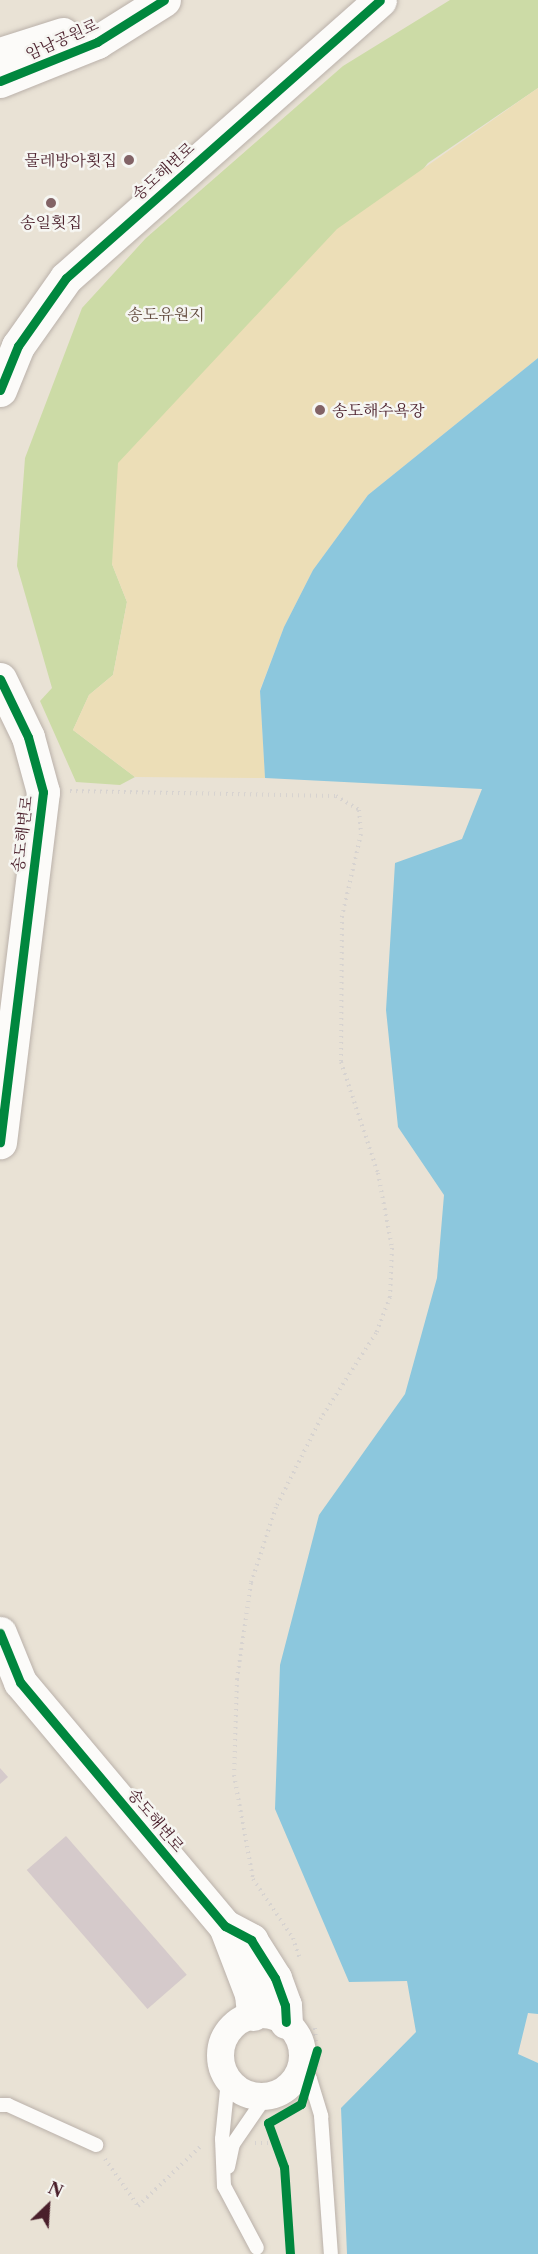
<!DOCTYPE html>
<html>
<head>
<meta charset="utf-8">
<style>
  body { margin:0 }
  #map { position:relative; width:538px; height:2254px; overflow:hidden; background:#e9e2d5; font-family:"Libre Caslon Text","Noto Serif KR",serif }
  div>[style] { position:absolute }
  .green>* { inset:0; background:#ccdba6 }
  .sand>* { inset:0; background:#ecdeb7 }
  .water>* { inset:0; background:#8cc7dd }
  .building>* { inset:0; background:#d5cacb; transform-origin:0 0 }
  .path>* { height:4px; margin-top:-2px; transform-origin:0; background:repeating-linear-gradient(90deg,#d7d3d0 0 1.5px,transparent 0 6px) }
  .roads { filter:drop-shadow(0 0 2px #bab1aa) drop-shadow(0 0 2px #bab1aa) }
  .service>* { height:14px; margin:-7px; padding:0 7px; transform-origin:7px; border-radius:7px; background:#fcfbf9 }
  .minor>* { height:27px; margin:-13.5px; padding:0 13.5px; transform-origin:13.5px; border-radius:13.5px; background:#fcfbf9 }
  .minor>.ring { margin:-13.5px; padding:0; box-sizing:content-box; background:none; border:27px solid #fcfbf9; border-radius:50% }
  .tertiary>* { height:33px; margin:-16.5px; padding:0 16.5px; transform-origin:16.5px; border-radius:16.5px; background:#fcfbf9 }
  .cycleway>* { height:9px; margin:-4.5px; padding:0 4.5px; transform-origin:4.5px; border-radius:4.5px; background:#00873e }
  .dots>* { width:16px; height:16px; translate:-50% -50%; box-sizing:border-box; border:3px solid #f6f6f2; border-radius:50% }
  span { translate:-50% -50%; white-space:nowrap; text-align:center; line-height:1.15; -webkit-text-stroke:5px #f6f6f2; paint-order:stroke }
  .street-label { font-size:16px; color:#4a1f2b }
  .poi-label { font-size:16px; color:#4a1f2b }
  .right { translate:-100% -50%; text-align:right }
  .left { translate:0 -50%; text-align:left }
  .park-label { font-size:16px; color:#644d40 }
  .north { position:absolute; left:18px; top:2176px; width:60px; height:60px; -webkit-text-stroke:4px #f6f6f2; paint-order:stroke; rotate:25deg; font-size:16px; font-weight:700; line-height:24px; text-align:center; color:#4a1f2b }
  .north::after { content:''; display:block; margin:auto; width:21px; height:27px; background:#4a1f2b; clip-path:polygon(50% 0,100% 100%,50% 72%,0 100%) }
</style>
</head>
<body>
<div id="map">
  <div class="green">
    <i style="clip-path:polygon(450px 0,538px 0,538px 88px,428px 163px,112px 564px,127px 602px,113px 675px,89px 695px,73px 730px,135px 777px,120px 785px,76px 782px,40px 701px,52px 688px,17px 566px,25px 458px,82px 308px,146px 238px,343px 66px)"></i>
  </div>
  <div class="sand">
    <i style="clip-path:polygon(538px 88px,538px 358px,368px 495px,313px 570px,284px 627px,260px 690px,265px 778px,135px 777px,73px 730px,89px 695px,113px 675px,127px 602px,112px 564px,118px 463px,337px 229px)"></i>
  </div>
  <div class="water">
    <i style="clip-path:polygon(538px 358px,538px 2014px,528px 2013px,518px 2054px,538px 2063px,538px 2254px,347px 2254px,341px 2108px,416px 2032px,407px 1981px,349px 1982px,275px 1809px,280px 1665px,319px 1515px,405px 1394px,437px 1278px,444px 1195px,398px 1127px,386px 1010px,395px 863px,462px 839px,482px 789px,265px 778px,260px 691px,284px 627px,313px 570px,368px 495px)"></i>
  </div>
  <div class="building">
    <i style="clip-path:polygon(0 1768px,8px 1777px,0 1784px)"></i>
    <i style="left:66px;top:1836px;width:184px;height:52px;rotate:49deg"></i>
  </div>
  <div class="path">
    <i style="left:70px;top:791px;width:266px;rotate:1.1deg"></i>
    <i style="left:336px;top:796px;width:27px;rotate:31deg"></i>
    <i style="left:359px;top:810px;width:24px;rotate:85deg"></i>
    <i style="left:361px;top:834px;width:84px;rotate:103deg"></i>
    <i style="left:342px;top:916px;width:146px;rotate:90.4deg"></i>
    <i style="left:341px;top:1062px;width:117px;rotate:71.6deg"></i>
    <i style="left:378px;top:1173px;width:76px;rotate:79.4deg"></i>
    <i style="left:392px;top:1248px;width:49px;rotate:92.3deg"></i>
    <i style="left:390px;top:1297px;width:39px;rotate:111deg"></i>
    <i style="left:376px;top:1333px;width:101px;rotate:122.9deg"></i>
    <i style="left:321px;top:1418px;width:100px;rotate:116.8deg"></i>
    <i style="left:276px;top:1507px;width:80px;rotate:108.2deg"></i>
    <i style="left:251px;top:1583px;width:97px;rotate:98.3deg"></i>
    <i style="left:237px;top:1679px;width:96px;rotate:91.8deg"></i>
    <i style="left:234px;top:1775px;width:106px;rotate:79.6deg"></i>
    <i style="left:253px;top:1879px;width:71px;rotate:55.9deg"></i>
    <i style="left:293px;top:1938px;width:22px;rotate:72deg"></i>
    <i style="left:315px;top:2028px;width:22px;rotate:85deg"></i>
    <i style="left:255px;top:2143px;width:18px"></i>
    <i style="left:105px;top:2159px;width:57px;rotate:54.9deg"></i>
    <i style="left:138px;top:2206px;width:88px;rotate:-43.6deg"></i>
  </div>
  <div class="roads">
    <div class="service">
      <i style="left:299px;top:2072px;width:13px;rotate:32deg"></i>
      <i style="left:310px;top:2079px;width:39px;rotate:73deg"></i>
      <i style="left:321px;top:2116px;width:138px;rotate:85.9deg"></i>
      <i style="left:228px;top:2080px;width:59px;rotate:95.8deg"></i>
      <i style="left:222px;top:2139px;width:47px;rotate:87.6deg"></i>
      <i style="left:224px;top:2186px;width:70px;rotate:62deg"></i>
      <i style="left:0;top:2105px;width:8px"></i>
      <i style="left:8px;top:2105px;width:97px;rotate:24.4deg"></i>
      <i style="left:228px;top:2167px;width:24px;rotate:-78deg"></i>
      <i style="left:233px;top:2144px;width:58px;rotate:-55.5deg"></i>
    </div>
    <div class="minor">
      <i class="ring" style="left:220px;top:2014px;width:55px;height:55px"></i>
    </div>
    <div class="tertiary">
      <i style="left:0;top:54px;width:66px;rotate:-17.6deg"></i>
      <i style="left:0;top:81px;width:105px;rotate:-21.9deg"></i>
      <i style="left:97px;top:42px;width:79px;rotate:-32.1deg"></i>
      <i style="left:0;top:390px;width:48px;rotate:-67.8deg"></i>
      <i style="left:18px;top:346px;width:83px;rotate:-54.8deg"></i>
      <i style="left:66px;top:278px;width:419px;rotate:-41.5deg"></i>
      <i style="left:0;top:679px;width:64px;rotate:64.2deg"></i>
      <i style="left:28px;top:737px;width:57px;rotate:74.7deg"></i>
      <i style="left:43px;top:792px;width:353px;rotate:97deg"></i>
      <i style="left:0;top:1633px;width:53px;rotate:67.8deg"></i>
      <i style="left:20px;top:1682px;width:319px;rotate:50deg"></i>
      <i style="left:225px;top:1926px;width:30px;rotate:28deg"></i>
      <i style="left:251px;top:1940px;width:45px;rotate:57.7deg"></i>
      <i style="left:275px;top:1978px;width:29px;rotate:70deg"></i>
      <i style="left:285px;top:2005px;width:17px;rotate:87deg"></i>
      <i style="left:225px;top:1926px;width:73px;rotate:69.1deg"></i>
      <i style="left:251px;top:1994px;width:20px;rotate:84deg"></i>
    </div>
  </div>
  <div class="cycleway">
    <i style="left:0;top:81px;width:105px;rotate:-21.9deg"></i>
    <i style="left:97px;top:42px;width:79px;rotate:-32.1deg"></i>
    <i style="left:0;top:390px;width:48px;rotate:-67.8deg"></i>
    <i style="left:18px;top:346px;width:83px;rotate:-54.8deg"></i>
    <i style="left:66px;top:278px;width:419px;rotate:-41.5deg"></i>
    <i style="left:0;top:679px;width:64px;rotate:64.2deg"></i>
    <i style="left:28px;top:737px;width:57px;rotate:74.7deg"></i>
    <i style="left:43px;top:792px;width:353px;rotate:97deg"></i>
    <i style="left:0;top:1633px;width:53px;rotate:67.8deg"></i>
    <i style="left:20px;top:1682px;width:319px;rotate:50deg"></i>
    <i style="left:225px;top:1926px;width:30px;rotate:28deg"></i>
    <i style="left:251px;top:1940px;width:45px;rotate:57.7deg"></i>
    <i style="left:275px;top:1978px;width:29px;rotate:70deg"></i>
    <i style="left:285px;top:2005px;width:17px;rotate:87deg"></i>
    <i style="left:290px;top:2254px;width:87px;rotate:-93.9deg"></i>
    <i style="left:284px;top:2167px;width:47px;rotate:-110deg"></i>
    <i style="left:268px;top:2123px;width:38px;rotate:-30deg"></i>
    <i style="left:301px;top:2104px;width:56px;rotate:-73.5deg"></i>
  </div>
  <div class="dots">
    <i style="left:129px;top:160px;background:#826366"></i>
    <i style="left:51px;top:203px;background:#826366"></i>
    <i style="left:320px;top:410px;background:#826366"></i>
  </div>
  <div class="street-label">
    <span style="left:62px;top:39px;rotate:-24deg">암남공원로</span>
    <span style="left:163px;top:171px;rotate:-42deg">송도해변로</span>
    <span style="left:22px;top:834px;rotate:-83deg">송도해변로</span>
    <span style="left:156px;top:1820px;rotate:50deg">송도해변로</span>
  </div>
  <div class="poi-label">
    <span class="right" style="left:117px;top:160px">물레방아횟집</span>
    <span style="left:51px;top:222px">송일횟집</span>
    <span class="left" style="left:332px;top:410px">송도해수욕장</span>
  </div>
  <div class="park-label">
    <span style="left:166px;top:314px">송도유원지</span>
  </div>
  <div class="north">N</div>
</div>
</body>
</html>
